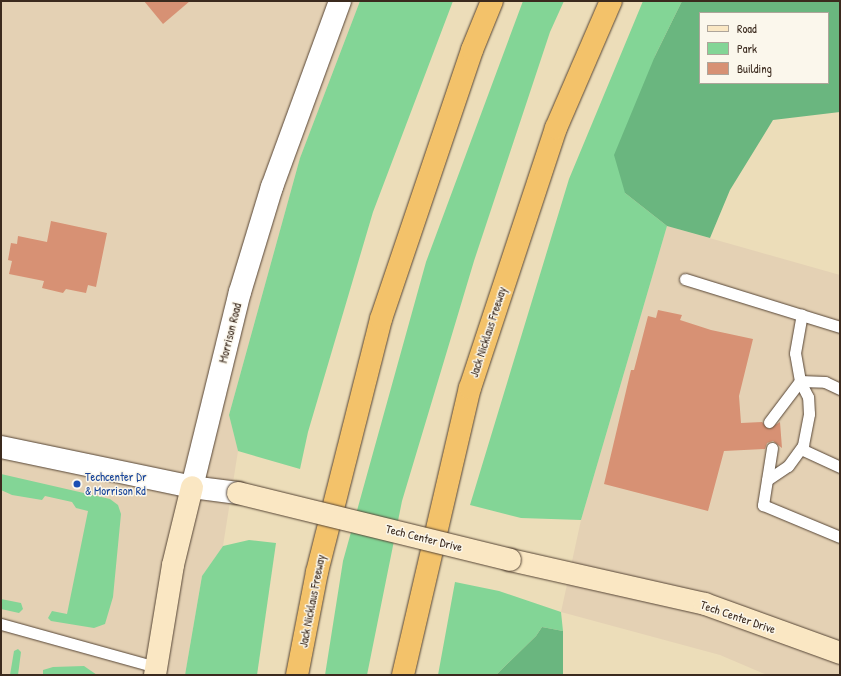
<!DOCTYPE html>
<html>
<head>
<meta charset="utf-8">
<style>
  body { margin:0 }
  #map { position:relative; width:841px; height:676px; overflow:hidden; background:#ecddb9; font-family:"Patrick Hand",sans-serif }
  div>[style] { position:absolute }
  .built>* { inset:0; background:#e4d1b4 }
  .green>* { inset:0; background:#83d596 }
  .forest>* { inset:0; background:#6ab67f }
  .building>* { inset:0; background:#d79174 }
  .roads { filter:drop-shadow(0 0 1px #564535) drop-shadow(0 0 1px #564535) }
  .service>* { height:11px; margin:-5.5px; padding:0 5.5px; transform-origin:5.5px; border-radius:5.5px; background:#fff }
  .minor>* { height:22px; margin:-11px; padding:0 11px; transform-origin:11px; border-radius:11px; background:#fff }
  .tertiary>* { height:22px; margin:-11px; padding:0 11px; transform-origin:11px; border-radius:11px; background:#fff }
  .secondary>* { height:22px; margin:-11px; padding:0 11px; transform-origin:11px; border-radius:11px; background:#fae7c3 }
  .motorway>* { height:22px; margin:-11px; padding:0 11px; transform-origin:11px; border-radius:11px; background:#f3c26a }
  .bridges { filter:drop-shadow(0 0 1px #564535) drop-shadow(0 0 1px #564535) }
  .secondary-bridge>* { height:22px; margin:-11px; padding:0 11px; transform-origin:11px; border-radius:11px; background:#fae7c3 }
  .dots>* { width:11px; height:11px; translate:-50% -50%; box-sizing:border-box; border:2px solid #fbf7ec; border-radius:50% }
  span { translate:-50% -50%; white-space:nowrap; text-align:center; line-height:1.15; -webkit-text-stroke:3px #fbf7ec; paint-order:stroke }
  .street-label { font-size:12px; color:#3b2a1e }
  .transit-label { font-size:12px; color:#164399 }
  .left { translate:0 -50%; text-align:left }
  .frame { position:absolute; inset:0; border:2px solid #3b2a1e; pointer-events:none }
  .legend { position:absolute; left:699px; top:12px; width:130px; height:72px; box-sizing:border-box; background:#fbf7ec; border:1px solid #aea59a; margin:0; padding:5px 7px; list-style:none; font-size:12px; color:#3b2a1e }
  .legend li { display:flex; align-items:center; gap:8px; height:20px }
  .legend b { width:20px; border:1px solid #aea59a }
</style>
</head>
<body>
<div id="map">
  <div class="built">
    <i style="clip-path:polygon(1px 1px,360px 1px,300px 158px,229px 415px,238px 451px,223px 546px,202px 576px,185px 675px,1px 675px)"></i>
    <i style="clip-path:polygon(667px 226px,840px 275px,840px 675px,767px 675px,720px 655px,561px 612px,581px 520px)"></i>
  </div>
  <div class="green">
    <i style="clip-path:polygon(360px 1px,453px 1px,373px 212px,308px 432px,300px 469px,238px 451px,229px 415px,300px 158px)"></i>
    <i style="clip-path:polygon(523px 1px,564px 1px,550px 32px,474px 261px,402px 501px,367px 675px,325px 675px,343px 561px,426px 262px)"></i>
    <i style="clip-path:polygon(643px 1px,682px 1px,655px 56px,625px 193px,667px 226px,581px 520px,521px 518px,470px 505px,569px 179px)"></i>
    <i style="clip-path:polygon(1px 474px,110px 499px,118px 505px,121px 514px,113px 597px,105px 624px,94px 628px,51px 621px,48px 618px,52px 611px,67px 614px,88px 511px,76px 508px,72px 502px,45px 496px,42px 500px,12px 495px,1px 490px)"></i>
    <i style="clip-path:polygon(249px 540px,276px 543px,257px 675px,185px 675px,202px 576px,223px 546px)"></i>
    <i style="clip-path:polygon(455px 582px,499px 591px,561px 612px,563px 631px,542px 627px,536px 636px,496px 675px,438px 675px)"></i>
    <i style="clip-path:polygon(1px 599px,21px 603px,23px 609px,19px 613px,1px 609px)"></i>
    <i style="clip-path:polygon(18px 649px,21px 652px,18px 675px,10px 675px,14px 651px)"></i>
    <i style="clip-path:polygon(84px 666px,97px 675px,43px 675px,43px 670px,53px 667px)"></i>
  </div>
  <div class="forest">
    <i style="clip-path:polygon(evenodd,682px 1px,840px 1px,840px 112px,773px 120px,730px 190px,710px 238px,667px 226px,625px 193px,614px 155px,655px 56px,682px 1px,700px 13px,828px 13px,828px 83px,700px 83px,700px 13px)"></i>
    <i style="clip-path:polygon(542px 627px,563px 631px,563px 675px,496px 675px,536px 636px)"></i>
  </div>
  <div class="building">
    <i style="clip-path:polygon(144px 1px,190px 1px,163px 24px)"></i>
    <i style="clip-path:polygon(51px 221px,107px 233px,96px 287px,88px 285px,86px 293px,66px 289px,63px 293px,42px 288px,44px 281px,9px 274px,12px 261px,8px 260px,11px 243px,17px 244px,18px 236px,47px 242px)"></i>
    <i style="clip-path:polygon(658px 310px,682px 315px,680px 320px,711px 330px,753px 339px,739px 396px,741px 423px,762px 422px,769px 429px,780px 422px,782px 448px,773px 441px,767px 443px,765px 449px,724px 451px,708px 511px,604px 484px,631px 370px,634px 370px,648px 316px,656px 318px)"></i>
  </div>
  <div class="roads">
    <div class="service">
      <i style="left:685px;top:279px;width:162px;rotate:17.2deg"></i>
      <i style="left:769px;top:422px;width:51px;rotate:-52.9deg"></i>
      <i style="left:800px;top:381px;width:28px;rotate:-100deg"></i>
      <i style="left:795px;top:353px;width:39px;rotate:-80deg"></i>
      <i style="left:772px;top:448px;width:58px;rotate:99deg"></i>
      <i style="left:763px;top:505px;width:83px;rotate:22.6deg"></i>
      <i style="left:801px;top:449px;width:43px;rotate:24.8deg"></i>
      <i style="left:767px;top:480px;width:25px;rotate:-34deg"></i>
      <i style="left:788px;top:466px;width:26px;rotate:-54deg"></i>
      <i style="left:803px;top:445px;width:32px;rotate:-79deg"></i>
      <i style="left:809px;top:414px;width:17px;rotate:-93deg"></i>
      <i style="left:808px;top:397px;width:18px;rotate:-117deg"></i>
      <i style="left:800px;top:381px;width:25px;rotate:2deg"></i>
      <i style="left:825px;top:382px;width:17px;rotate:25deg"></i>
      <i style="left:1px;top:624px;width:161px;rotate:15.5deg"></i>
    </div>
    <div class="minor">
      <i style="left:1px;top:447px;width:195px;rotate:11.8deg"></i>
    </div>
    <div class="tertiary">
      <i style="left:238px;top:493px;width:46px;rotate:-172.6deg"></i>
      <i style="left:192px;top:487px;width:201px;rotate:-76.2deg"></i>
      <i style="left:240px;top:292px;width:110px;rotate:-73.1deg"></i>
      <i style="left:272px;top:187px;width:198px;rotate:-69.9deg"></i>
    </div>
    <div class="secondary">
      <i style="left:510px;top:560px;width:200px;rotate:12.7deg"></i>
      <i style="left:705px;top:604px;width:144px;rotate:19.9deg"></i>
      <i style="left:155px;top:675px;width:111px;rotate:-80.7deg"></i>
      <i style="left:173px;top:565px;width:80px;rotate:-76.3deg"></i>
    </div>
    <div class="motorway">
      <i style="left:297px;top:675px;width:105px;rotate:-79deg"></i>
      <i style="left:317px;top:572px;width:261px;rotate:-75.8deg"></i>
      <i style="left:381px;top:319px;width:284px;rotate:-71.3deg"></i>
      <i style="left:472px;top:50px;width:53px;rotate:-67.8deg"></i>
      <i style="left:403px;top:675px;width:295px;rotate:-76.9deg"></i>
      <i style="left:470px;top:388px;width:274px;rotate:-71.7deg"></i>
      <i style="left:556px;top:128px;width:138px;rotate:-66.6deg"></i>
    </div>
  </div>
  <div class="bridges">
    <div class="secondary-bridge">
      <i style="left:238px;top:493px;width:280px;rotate:13.8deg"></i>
    </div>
  </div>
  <div class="dots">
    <i style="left:77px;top:484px;background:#1a4fb4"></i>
  </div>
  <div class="street-label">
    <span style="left:488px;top:332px;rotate:-72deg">Jack Nicklaus Freeway</span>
    <span style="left:230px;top:333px;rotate:-76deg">Morrison Road</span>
    <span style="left:424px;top:538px;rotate:14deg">Tech Center Drive</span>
    <span style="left:312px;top:601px;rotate:-79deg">Jack Nicklaus Freeway</span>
    <span style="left:738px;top:617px;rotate:19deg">Tech Center Drive</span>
  </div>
  <div class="transit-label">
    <span class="left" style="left:85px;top:484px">Techcenter Dr<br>&amp; Morrison Rd</span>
  </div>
  <div class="frame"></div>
  <ul class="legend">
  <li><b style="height:5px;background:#fae7c3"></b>Road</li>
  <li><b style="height:11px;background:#83d596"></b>Park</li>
  <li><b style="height:11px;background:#d79174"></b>Building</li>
  </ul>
</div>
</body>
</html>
